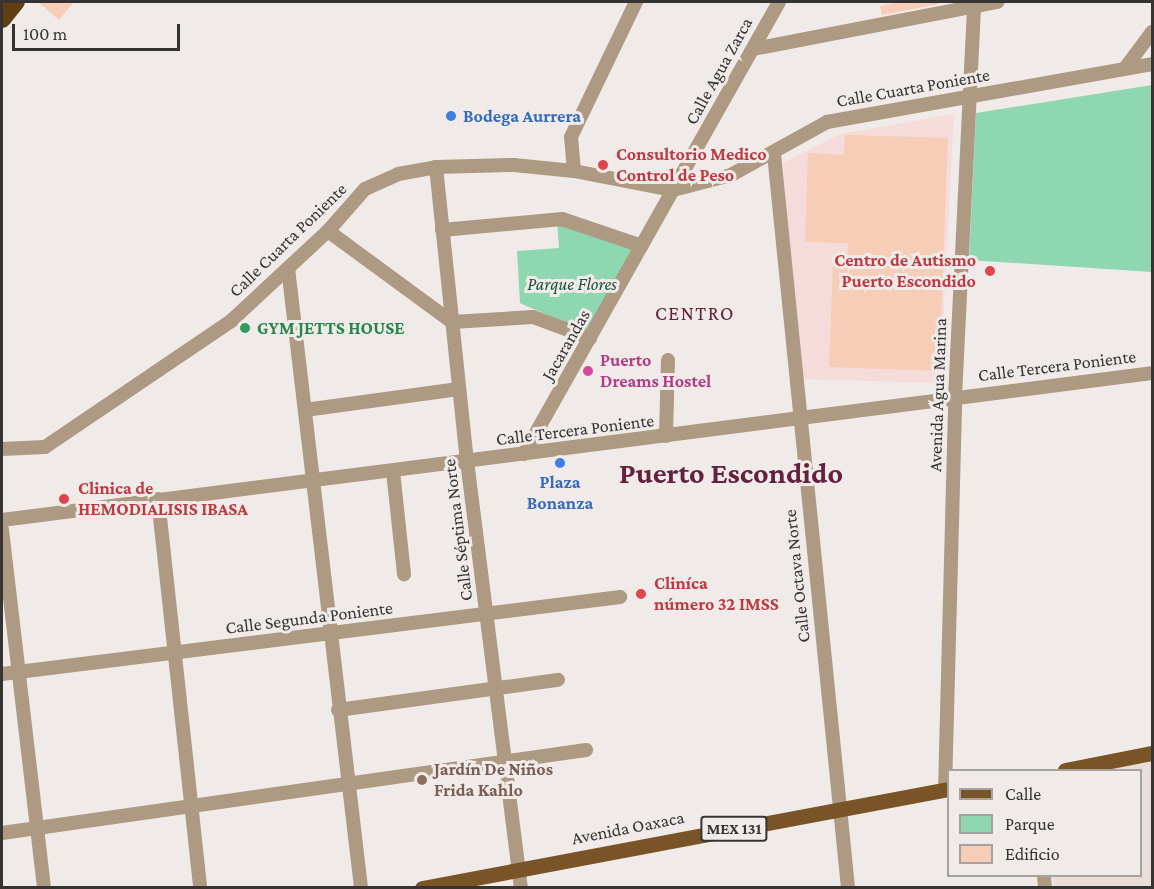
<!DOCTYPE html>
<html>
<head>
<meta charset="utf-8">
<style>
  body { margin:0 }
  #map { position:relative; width:1154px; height:889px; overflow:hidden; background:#f0ebe9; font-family:"Crimson Pro",serif }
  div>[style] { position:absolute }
  .commercial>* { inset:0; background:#f6dbdb }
  .built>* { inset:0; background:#e8ddd7 }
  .green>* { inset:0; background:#8fd7b1 }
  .building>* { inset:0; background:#f6cdb7 }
  .minor>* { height:14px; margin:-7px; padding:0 7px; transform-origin:7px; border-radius:7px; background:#ae9982 }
  .major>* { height:15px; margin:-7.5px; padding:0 7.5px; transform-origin:7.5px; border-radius:7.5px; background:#795426 }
  .highway>* { height:18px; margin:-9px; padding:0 9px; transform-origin:9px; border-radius:9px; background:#5f3e11 }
  .dots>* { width:16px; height:16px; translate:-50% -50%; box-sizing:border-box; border:3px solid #f0ebe9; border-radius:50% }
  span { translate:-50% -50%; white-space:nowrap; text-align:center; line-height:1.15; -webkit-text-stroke:6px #f0ebe9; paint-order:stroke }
  .shield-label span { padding:2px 4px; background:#f0ebe9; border:2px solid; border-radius:4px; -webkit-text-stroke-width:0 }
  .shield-label { font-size:16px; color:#363433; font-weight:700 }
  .street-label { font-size:18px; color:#363433 }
  .shop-label { font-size:18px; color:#366cbe; font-weight:700 }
  .left { translate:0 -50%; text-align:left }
  .health-label { font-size:18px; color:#be3a42; font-weight:700 }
  .right { translate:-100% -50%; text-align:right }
  .park-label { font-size:18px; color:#1b533a; font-style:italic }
  .leisure-label { font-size:18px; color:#27864d; font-weight:700 }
  .hotel-label { font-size:18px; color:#b23c85; font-weight:700 }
  .education-label { font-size:18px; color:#785e54; font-weight:700 }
  .neighbourhood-label { font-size:20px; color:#63213f; letter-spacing:1.5px }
  .town-label { font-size:30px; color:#63213f; font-weight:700 }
  .frame { position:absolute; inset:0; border:3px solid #363433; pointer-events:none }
  .legend { position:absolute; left:947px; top:769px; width:195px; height:108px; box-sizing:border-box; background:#f0ebe9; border:2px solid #a6a2a0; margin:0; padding:8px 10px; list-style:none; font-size:18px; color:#363433 }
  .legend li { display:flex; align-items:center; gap:12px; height:30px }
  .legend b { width:30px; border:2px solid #a6a2a0 }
  .scale { position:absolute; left:12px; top:24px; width:168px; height:27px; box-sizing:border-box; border:3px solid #363433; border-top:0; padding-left:8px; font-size:18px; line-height:21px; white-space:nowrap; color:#363433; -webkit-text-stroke:4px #f0ebe9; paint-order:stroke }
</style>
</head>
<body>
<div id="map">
  <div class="commercial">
    <i style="clip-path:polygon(954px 114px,940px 383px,800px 379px,783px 163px,840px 134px)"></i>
  </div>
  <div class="built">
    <i style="clip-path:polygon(1152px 760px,1152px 887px,1054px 887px,1053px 876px,1140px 876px,1140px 770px,1098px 770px)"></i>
  </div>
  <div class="green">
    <i style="clip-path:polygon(1152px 85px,1152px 272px,969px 260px,976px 113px)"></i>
    <i style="clip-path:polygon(557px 221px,637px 248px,589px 334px,520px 303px,517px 251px,559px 248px)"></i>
  </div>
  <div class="building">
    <i style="clip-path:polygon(38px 2px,74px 2px,59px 20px)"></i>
    <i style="clip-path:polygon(900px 2px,939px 2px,939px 4px,882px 15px,880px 6px)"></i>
    <i style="clip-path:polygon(845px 135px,948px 138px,939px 371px,829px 367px,833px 263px,847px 263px,848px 243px,805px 242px,808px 153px,844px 155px)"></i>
  </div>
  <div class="minor">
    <i style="left:753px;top:49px;width:249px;rotate:-10.9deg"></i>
    <i style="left:1126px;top:67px;width:44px;rotate:-53.4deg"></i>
    <i style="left:774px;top:154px;width:738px;rotate:84.24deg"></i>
    <i style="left:436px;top:167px;width:296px;rotate:84deg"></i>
    <i style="left:467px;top:461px;width:430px;rotate:82.8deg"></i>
    <i style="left:574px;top:171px;width:34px;rotate:-95deg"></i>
    <i style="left:571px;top:137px;width:150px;rotate:-64.3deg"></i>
    <i style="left:442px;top:230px;width:121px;rotate:-5.2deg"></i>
    <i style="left:562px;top:219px;width:84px;rotate:18.6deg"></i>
    <i style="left:328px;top:231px;width:154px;rotate:36.3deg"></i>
    <i style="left:452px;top:322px;width:81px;rotate:-3.5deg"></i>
    <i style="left:533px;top:317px;width:61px;rotate:20.2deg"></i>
    <i style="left:288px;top:268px;width:624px;rotate:83.28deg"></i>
    <i style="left:305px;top:410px;width:155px;rotate:-7.8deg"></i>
    <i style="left:666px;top:436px;width:76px;rotate:-88.5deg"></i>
    <i style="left:2px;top:449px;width:43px;rotate:-2.7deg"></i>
    <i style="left:45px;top:447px;width:225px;rotate:-34.1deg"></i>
    <i style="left:231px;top:321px;width:132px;rotate:-42.9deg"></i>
    <i style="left:328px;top:231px;width:56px;rotate:-48.6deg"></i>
    <i style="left:365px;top:189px;width:36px;rotate:-24deg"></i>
    <i style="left:398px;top:174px;width:39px;rotate:-10deg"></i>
    <i style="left:436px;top:167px;width:78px;rotate:-1.5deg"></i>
    <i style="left:514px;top:165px;width:60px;rotate:5.7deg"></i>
    <i style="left:574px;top:171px;width:101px;rotate:10.9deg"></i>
    <i style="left:673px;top:190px;width:60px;rotate:-14.5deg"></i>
    <i style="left:731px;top:175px;width:110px;rotate:-28.9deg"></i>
    <i style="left:827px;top:122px;width:330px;rotate:-10.1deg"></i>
    <i style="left:524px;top:454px;width:519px;rotate:-60.57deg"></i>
    <i style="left:393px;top:471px;width:104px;rotate:83.9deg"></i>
    <i style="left:158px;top:499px;width:391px;rotate:83.8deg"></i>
    <i style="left:2px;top:520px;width:1159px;rotate:-7.28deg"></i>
    <i style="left:2px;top:530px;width:360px;rotate:83.3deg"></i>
    <i style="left:2px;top:674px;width:623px;rotate:-7.1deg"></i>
    <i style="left:338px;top:710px;width:222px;rotate:-7.8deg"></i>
    <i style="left:945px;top:790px;width:393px;rotate:-88.5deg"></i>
    <i style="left:955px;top:397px;width:395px;rotate:-87.2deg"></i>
    <i style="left:2px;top:833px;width:590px;rotate:-8.09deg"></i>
    <i style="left:1044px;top:876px;width:12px;rotate:85deg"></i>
  </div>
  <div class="major">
    <i style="left:1065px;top:770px;width:89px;rotate:-11.1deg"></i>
    <i style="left:422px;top:888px;width:535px;rotate:-10.66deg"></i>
  </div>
  <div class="highway">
    <i style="left:2px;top:19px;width:22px;rotate:-51deg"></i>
  </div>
  <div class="dots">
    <i style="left:451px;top:116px;background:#3f7fe0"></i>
    <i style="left:603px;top:165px;background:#e0444e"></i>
    <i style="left:990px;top:271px;background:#e0444e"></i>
    <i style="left:245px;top:328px;background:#2e9e5b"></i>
    <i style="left:588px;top:371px;background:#d1479c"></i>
    <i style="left:560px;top:463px;background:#3f7fe0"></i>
    <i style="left:64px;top:499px;background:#e0444e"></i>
    <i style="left:641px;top:594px;background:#e0444e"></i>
    <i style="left:422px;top:780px;background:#8d6e63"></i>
  </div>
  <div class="shield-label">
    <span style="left:734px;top:829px">MEX 131</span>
  </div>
  <div class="street-label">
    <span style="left:719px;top:71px;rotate:-61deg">Calle Agua Zarca</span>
    <span style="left:913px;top:88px;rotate:-10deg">Calle Cuarta Poniente</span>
    <span style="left:288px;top:240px;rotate:-44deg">Calle Cuarta Poniente</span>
    <span style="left:566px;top:345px;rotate:-60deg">Jacarandas</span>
    <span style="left:1057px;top:366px;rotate:-7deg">Calle Tercera Poniente</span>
    <span style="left:938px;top:395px;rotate:-88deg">Avenida Agua Marina</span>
    <span style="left:575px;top:430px;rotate:-7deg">Calle Tercera Poniente</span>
    <span style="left:458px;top:530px;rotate:-97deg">Calle Séptima Norte</span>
    <span style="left:797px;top:576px;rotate:-96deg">Calle Octava Norte</span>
    <span style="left:309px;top:618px;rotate:-7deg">Calle Segunda Poniente</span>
    <span style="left:628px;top:828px;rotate:-11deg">Avenida Oaxaca</span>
  </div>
  <div class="shop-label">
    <span class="left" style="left:463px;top:116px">Bodega Aurrera</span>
    <span style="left:560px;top:493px">Plaza<br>Bonanza</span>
  </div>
  <div class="health-label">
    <span class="left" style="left:616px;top:165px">Consultorio Medico<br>Control de Peso</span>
    <span class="right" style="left:976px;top:271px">Centro de Autismo<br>Puerto Escondido</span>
    <span class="left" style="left:78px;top:499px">Clinica de<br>HEMODIALISIS IBASA</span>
    <span class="left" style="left:654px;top:594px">Cliníca<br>número 32 IMSS</span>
  </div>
  <div class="park-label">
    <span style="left:572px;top:284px">Parque Flores</span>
  </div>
  <div class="leisure-label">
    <span class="left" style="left:257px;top:328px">GYM JETTS HOUSE</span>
  </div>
  <div class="hotel-label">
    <span class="left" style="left:600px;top:371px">Puerto<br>Dreams Hostel</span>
  </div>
  <div class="education-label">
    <span class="left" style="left:434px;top:780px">Jardín De Niños<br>Frida Kahlo</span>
  </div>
  <div class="neighbourhood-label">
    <span style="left:695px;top:313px">CENTRO</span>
  </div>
  <div class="town-label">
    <span style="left:731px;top:473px">Puerto Escondido</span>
  </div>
  <div class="frame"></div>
  <ul class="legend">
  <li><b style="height:8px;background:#795426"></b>Calle</li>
  <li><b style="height:16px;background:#8fd7b1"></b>Parque</li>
  <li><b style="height:16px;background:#f6cdb7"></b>Edificio</li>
  </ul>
  <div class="scale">100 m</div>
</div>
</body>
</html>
